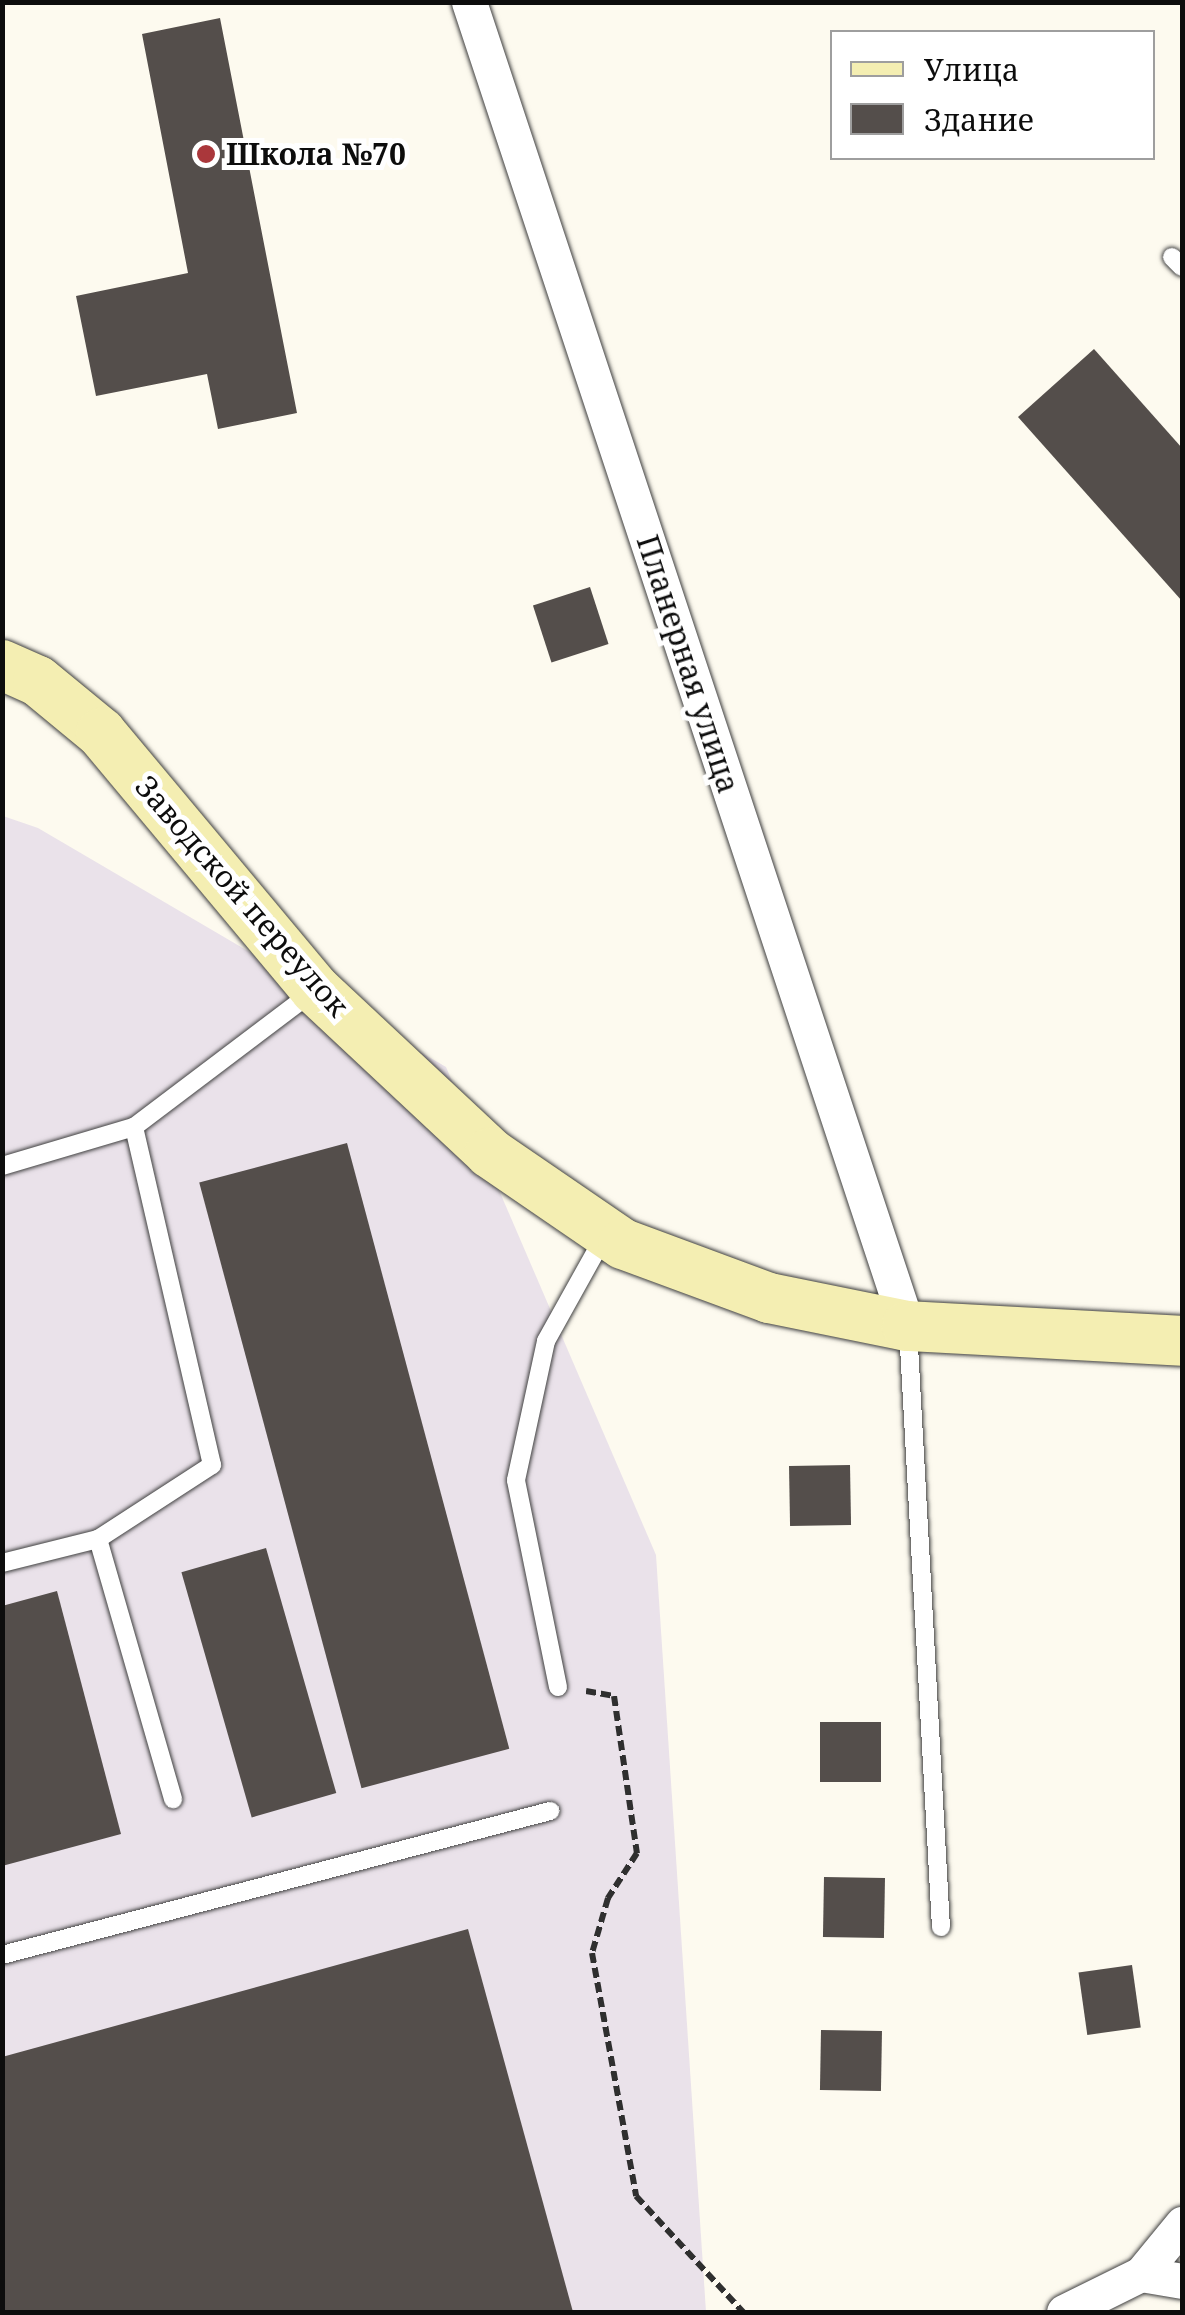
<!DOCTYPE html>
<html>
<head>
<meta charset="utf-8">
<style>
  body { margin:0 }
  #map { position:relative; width:1185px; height:2315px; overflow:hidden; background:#fdfaef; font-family:"Noto Serif",serif }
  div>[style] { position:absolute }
  .industrial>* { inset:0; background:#eae2ea }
  .building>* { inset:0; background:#544e4b; transform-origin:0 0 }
  .path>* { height:6px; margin-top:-3px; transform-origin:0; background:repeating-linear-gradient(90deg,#2f2f2f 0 10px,transparent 0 15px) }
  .roads { filter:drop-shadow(0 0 2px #404040) drop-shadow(0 0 2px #404040) }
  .service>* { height:18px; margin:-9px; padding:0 9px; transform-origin:9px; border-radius:9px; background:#fff }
  .minor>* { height:35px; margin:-17.5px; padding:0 17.5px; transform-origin:17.5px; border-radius:17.5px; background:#fff }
  .secondary>* { height:50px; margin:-25px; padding:0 25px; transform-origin:25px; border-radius:25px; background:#f4eeb2 }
  .dots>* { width:28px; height:28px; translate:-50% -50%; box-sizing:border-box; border:5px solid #fff; border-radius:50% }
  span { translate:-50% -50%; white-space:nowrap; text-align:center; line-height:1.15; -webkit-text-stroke:10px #fff; paint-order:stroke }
  .poi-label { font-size:30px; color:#0d0d0d; font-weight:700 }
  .left { translate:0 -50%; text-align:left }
  .street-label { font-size:30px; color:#0d0d0d }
  .frame { position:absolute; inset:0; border:5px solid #0d0d0d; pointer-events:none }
  .legend { position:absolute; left:830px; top:30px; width:325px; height:130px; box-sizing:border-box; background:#fff; border:2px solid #9e9e9e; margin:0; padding:12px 18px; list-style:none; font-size:30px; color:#0d0d0d }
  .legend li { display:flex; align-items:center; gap:20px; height:50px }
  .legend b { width:50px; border:2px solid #9e9e9e }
</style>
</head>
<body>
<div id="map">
  <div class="industrial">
    <i style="clip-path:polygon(3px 816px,38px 828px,446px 1067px,656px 1555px,706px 2312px,3px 2312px)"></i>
  </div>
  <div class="building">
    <i style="clip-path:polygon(220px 18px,297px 413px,218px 429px,207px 374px,96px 396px,76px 296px,188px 273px,142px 34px)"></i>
    <i style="clip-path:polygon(1094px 349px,1182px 448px,1182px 601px,1018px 417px)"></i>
    <i style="left:590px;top:587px;width:60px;height:60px;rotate:72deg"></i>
    <i style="left:347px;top:1143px;width:627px;height:153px;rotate:75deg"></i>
    <i style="left:850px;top:1465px;width:60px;height:61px;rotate:89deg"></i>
    <i style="left:266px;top:1548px;width:255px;height:88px;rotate:74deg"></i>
    <i style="clip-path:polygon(57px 1591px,121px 1834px,2px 1866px,2px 1606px)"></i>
    <i style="left:820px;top:1722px;width:61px;height:60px"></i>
    <i style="left:824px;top:1877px;width:61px;height:60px;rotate:1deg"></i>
    <i style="clip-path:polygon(468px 1929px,573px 2312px,2px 2312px,2px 2057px)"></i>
    <i style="left:1132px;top:1965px;width:63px;height:54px;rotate:82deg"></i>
    <i style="left:821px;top:2030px;width:61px;height:60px;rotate:1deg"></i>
  </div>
  <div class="path">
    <i style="left:586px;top:1691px;width:28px;rotate:10deg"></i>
    <i style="left:614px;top:1696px;width:159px;rotate:81.7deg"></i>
    <i style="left:637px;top:1853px;width:54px;rotate:122.8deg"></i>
    <i style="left:608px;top:1898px;width:57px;rotate:106.2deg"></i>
    <i style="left:592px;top:1953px;width:247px;rotate:79.7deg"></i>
    <i style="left:636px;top:2196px;width:158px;rotate:47.3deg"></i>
  </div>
  <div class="roads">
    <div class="service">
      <i style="left:1172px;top:257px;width:14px;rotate:45deg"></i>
      <i style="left:2px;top:1166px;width:138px;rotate:-16.5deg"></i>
      <i style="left:134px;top:1127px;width:227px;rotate:-37.1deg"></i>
      <i style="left:908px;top:1328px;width:600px;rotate:86.85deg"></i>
      <i style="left:98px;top:1539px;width:271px;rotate:73.9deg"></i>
      <i style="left:2px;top:1563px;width:99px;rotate:-14deg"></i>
      <i style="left:98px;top:1539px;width:136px;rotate:-33deg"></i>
      <i style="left:212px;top:1465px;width:347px;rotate:-103deg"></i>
      <i style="left:558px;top:1687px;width:211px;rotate:-101.5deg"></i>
      <i style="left:516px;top:1480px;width:142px;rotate:-77.8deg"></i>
      <i style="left:546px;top:1341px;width:121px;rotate:-60.9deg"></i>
      <i style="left:2px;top:1955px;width:567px;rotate:-14.72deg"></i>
    </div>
    <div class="minor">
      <i style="left:469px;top:2px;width:1395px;rotate:71.69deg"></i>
      <i style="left:1141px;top:2274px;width:42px;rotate:9.7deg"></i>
      <i style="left:1064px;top:2312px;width:86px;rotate:-26.3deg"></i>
      <i style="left:1141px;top:2274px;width:65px;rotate:-50.6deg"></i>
    </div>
    <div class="secondary">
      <i style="left:2px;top:665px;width:39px;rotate:24deg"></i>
      <i style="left:38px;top:681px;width:82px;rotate:39.5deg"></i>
      <i style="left:101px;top:733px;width:334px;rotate:50.1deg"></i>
      <i style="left:315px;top:989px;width:240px;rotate:43.1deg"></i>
      <i style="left:490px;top:1153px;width:161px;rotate:34.4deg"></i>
      <i style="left:623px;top:1244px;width:156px;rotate:20.3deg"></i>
      <i style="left:769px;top:1298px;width:141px;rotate:11.5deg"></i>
      <i style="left:907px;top:1326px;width:275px;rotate:3.1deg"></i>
    </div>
  </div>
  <div class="dots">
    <i style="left:206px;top:154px;background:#aa373b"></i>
  </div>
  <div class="poi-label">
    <span class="left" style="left:226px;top:154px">Школа №70</span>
  </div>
  <div class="street-label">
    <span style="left:688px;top:664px;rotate:72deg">Планерная улица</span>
    <span style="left:242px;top:896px;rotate:49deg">Заводской переулок</span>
  </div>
  <div class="frame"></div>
  <ul class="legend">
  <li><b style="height:12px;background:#f4eeb2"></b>Улица</li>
  <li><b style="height:28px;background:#544e4b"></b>Здание</li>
  </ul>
</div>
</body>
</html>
